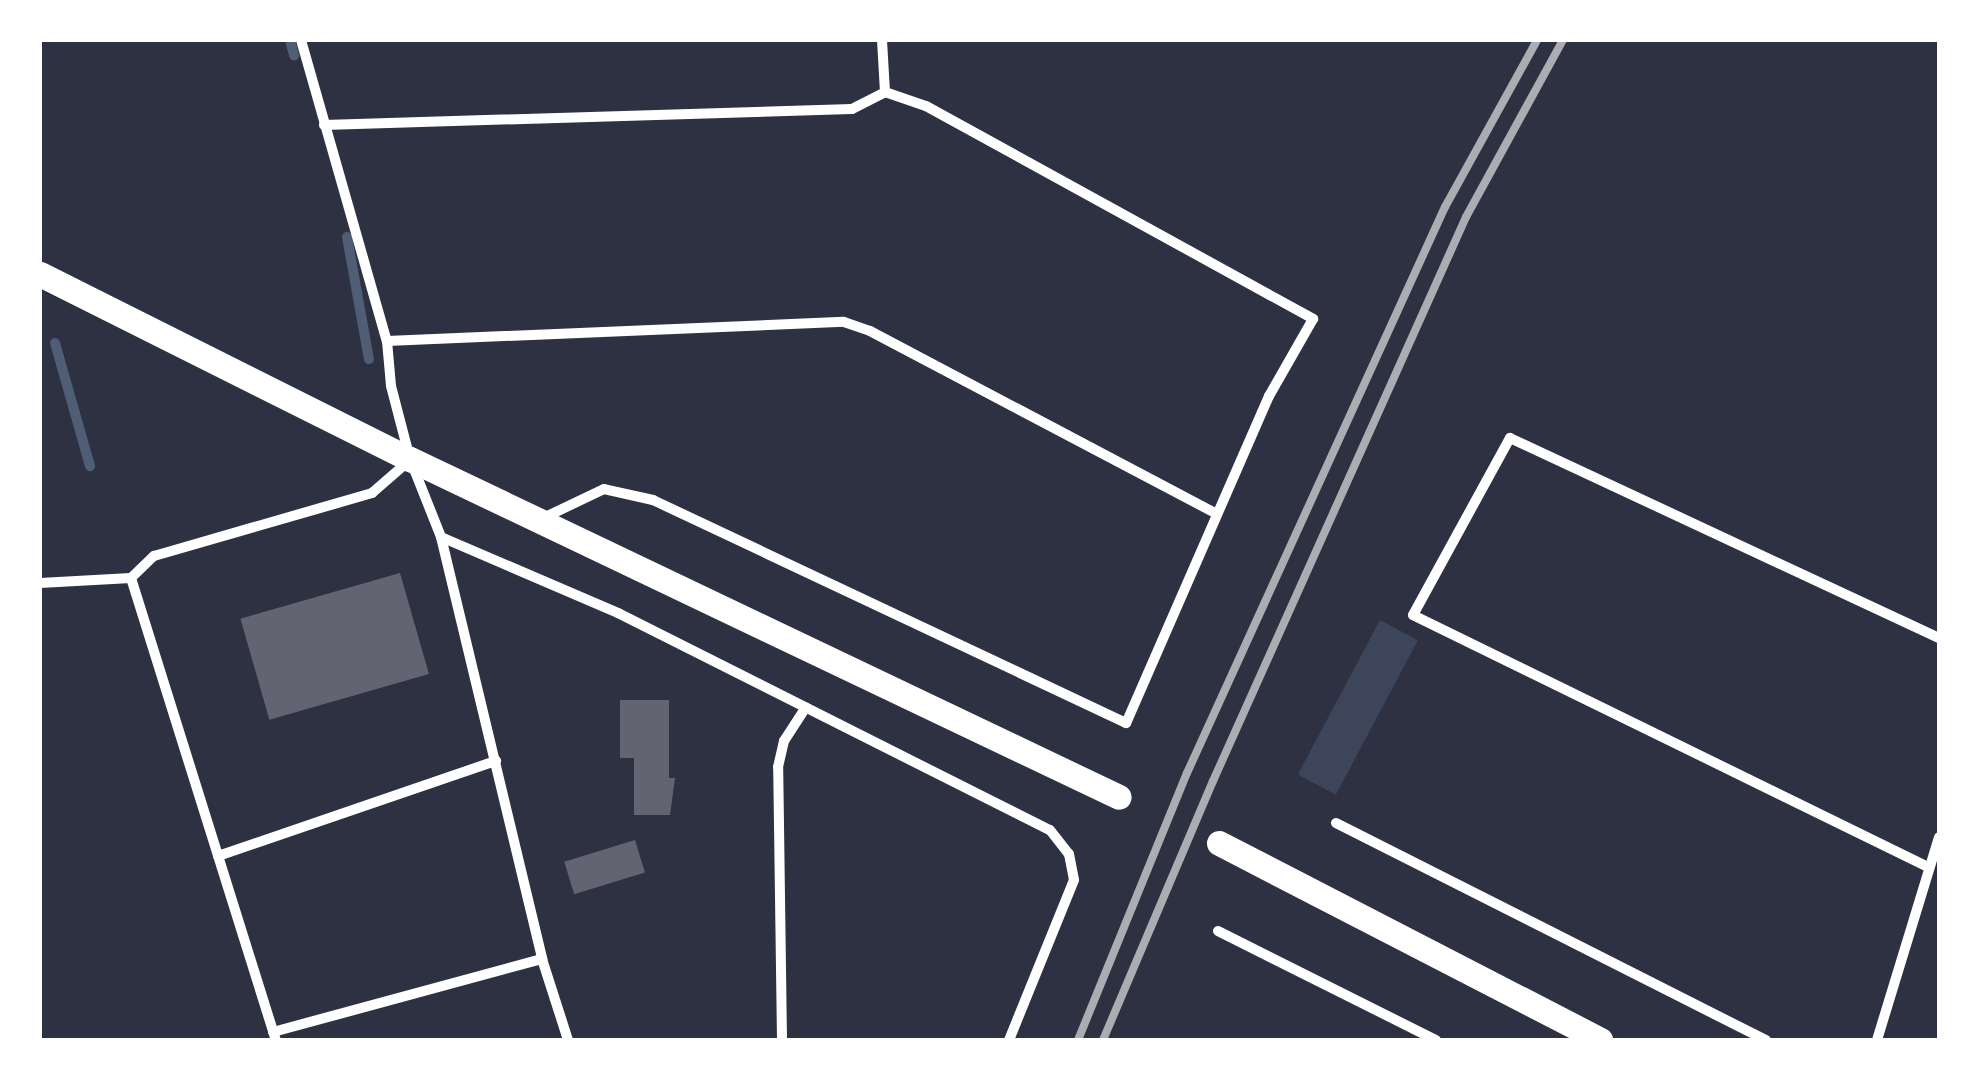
<!DOCTYPE html>
<html>
<head>
<meta charset="utf-8">
<style>
  body { margin:0 }
  #map { position:relative; width:1979px; height:1080px; overflow:hidden; background:#2d3142; font-family:Helvetica,sans-serif }
  div>[style] { position:absolute }
  .green>* { inset:0; background:#3c4559; transform-origin:0 0 }
  .stream>* { height:10px; margin:-5px; padding:0 5px; transform-origin:5px; border-radius:5px; background:#4f5d75 }
  .building>* { inset:0; background:#626471; transform-origin:0 0 }
  .minor>* { height:10px; margin:-5px; padding:0 5px; transform-origin:5px; border-radius:5px; background:#fff }
  .trunk>* { height:25px; margin:-12.5px; padding:0 12.5px; transform-origin:12.5px; border-radius:12.5px; background:#fff }
  .rail>* { height:8px; margin:-4px; padding:0 4px; transform-origin:4px; border-radius:4px; background:#abadb3 }
  span { translate:-50% -50%; white-space:nowrap; text-align:center; line-height:1.15; -webkit-text-stroke:8px #fff; paint-order:stroke }
  .frame { position:absolute; inset:0; border:42px solid #fff; pointer-events:none }
</style>
</head>
<body>
<div id="map">
  <div class="green">
    <i style="left:1380px;top:620px;width:43px;height:175px;rotate:28deg"></i>
  </div>
  <div class="stream">
    <i style="left:290px;top:40px;width:16px;rotate:75deg"></i>
    <i style="left:347px;top:237px;width:124px;rotate:79.8deg"></i>
    <i style="left:55px;top:343px;width:128px;rotate:74.1deg"></i>
  </div>
  <div class="building">
    <i style="left:400px;top:573px;width:105px;height:166px;rotate:74deg"></i>
    <i style="clip-path:polygon(620px 700px,669px 700px,669px 778px,675px 778px,670px 815px,634px 815px,634px 758px,620px 758px)"></i>
    <i style="left:635px;top:840px;width:34px;height:74px;rotate:73deg"></i>
  </div>
  <div class="minor">
    <i style="left:301px;top:40px;width:313px;rotate:74.1deg"></i>
    <i style="left:387px;top:341px;width:45px;rotate:84.9deg"></i>
    <i style="left:391px;top:386px;width:75px;rotate:75.4deg"></i>
    <i style="left:410px;top:459px;width:84px;rotate:68.3deg"></i>
    <i style="left:441px;top:537px;width:434px;rotate:76.5deg"></i>
    <i style="left:542px;top:959px;width:85px;rotate:72.2deg"></i>
    <i style="left:882px;top:40px;width:52px;rotate:86.7deg"></i>
    <i style="left:324px;top:125px;width:528px;rotate:-1.74deg"></i>
    <i style="left:852px;top:109px;width:37px;rotate:-27deg"></i>
    <i style="left:885px;top:92px;width:43px;rotate:18.9deg"></i>
    <i style="left:926px;top:106px;width:442px;rotate:28.8deg"></i>
    <i style="left:1313px;top:319px;width:89px;rotate:119.7deg"></i>
    <i style="left:1269px;top:396px;width:357px;rotate:113.6deg"></i>
    <i style="left:1126px;top:723px;width:523px;rotate:-154.76deg"></i>
    <i style="left:653px;top:500px;width:50px;rotate:-167.3deg"></i>
    <i style="left:604px;top:489px;width:70px;rotate:154.5deg"></i>
    <i style="left:387px;top:341px;width:457px;rotate:-2.4deg"></i>
    <i style="left:844px;top:322px;width:28px;rotate:19deg"></i>
    <i style="left:870px;top:331px;width:392px;rotate:27.8deg"></i>
    <i style="left:441px;top:537px;width:193px;rotate:23.2deg"></i>
    <i style="left:618px;top:613px;width:483px;rotate:26.7deg"></i>
    <i style="left:1050px;top:830px;width:31px;rotate:52deg"></i>
    <i style="left:1069px;top:854px;width:26px;rotate:79deg"></i>
    <i style="left:1074px;top:880px;width:173px;rotate:112.1deg"></i>
    <i style="left:131px;top:578px;width:484px;rotate:72.6deg"></i>
    <i style="left:40px;top:583px;width:91px;rotate:-3.1deg"></i>
    <i style="left:131px;top:578px;width:32px;rotate:-44deg"></i>
    <i style="left:154px;top:556px;width:227px;rotate:-16.1deg"></i>
    <i style="left:372px;top:493px;width:50px;rotate:-41deg"></i>
    <i style="left:1336px;top:823px;width:482px;rotate:26.8deg"></i>
    <i style="left:218px;top:856px;width:294px;rotate:-18.9deg"></i>
    <i style="left:1928px;top:867px;width:573px;rotate:-153.93deg"></i>
    <i style="left:1413px;top:615px;width:202px;rotate:-61.3deg"></i>
    <i style="left:1510px;top:438px;width:473px;rotate:25deg"></i>
    <i style="left:1218px;top:931px;width:244px;rotate:26.6deg"></i>
    <i style="left:273px;top:1032px;width:279px;rotate:-15.2deg"></i>
    <i style="left:782px;top:1040px;width:273px;rotate:-90.8deg"></i>
    <i style="left:778px;top:767px;width:27px;rotate:-77deg"></i>
    <i style="left:784px;top:741px;width:40px;rotate:-57.1deg"></i>
    <i style="left:1877px;top:1040px;width:212px;rotate:-73deg"></i>
  </div>
  <div class="trunk">
    <i style="left:40px;top:274px;width:414px;rotate:26.6deg"></i>
    <i style="left:410px;top:459px;width:785px;rotate:25.49deg"></i>
    <i style="left:1219px;top:843px;width:429px;rotate:27.3deg"></i>
  </div>
  <div class="rail">
    <i style="left:1078px;top:1040px;width:288px;rotate:-67.8deg"></i>
    <i style="left:1187px;top:773px;width:622px;rotate:-65.5deg"></i>
    <i style="left:1445px;top:207px;width:191px;rotate:-61.1deg"></i>
    <i style="left:1103px;top:1040px;width:281px;rotate:-67deg"></i>
    <i style="left:1213px;top:781px;width:618px;rotate:-65.84deg"></i>
    <i style="left:1466px;top:217px;width:202px;rotate:-61.3deg"></i>
  </div>
  <div class="frame"></div>
</div>
</body>
</html>
